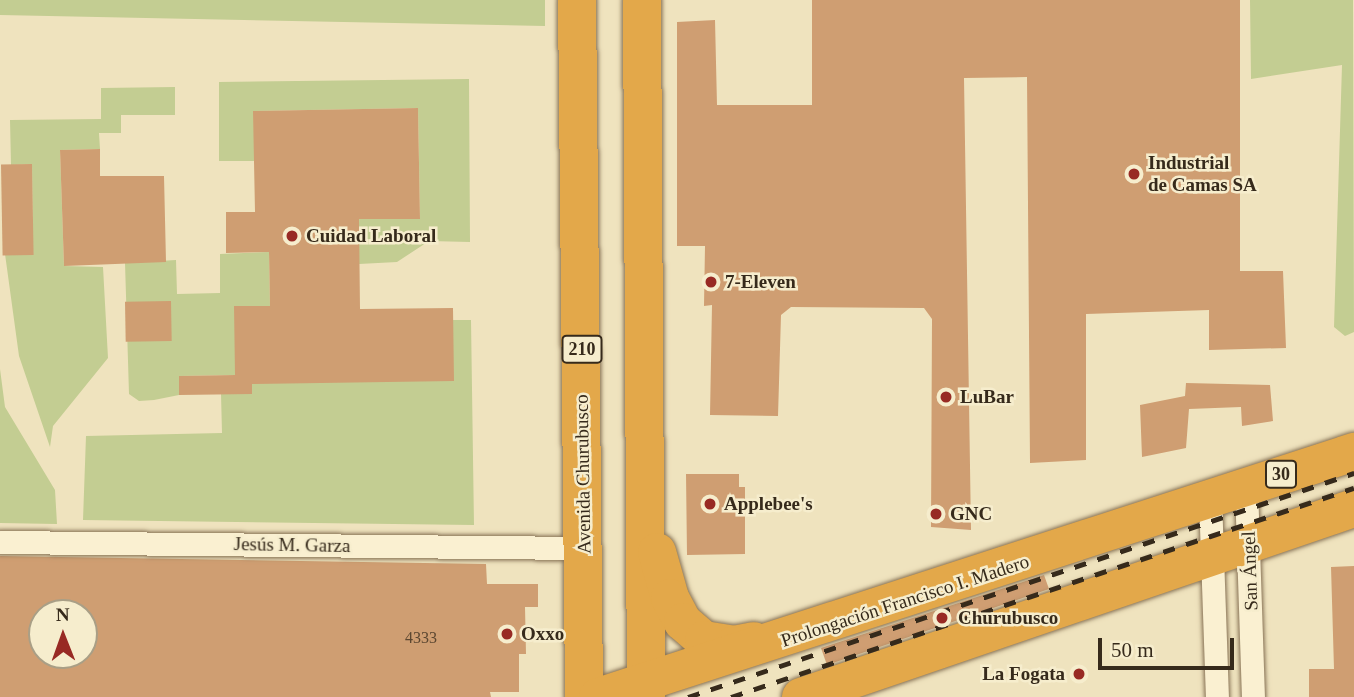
<!DOCTYPE html>
<html>
<head>
<meta charset="utf-8">
<style>
  body { margin:0 }
  #map { position:relative; width:1354px; height:697px; overflow:hidden; background:#efe3be; font-family:Georgia,serif }
  div>[style] { position:absolute }
  .green>* { inset:0; background:#c3cd92 }
  .building>* { inset:0; background:#cf9e72; transform-origin:0 0 }
  .roads { filter:drop-shadow(0 0 2px #887356) drop-shadow(0 0 2px #887356) }
  .street>* { height:23px; margin:-11.5px; padding:0 11.5px; transform-origin:11.5px; border-radius:11.5px; background:#faf0d1 }
  .highway>* { height:38px; margin:-19px; padding:0 19px; transform-origin:19px; border-radius:19px; background:#e3a84a }
  .rail>* { height:5px; margin-top:-2.5px; transform-origin:0; background:repeating-linear-gradient(90deg,#362a1b 0 12px,transparent 0 24px) }
  .dots>* { width:19px; height:19px; translate:-50% -50%; box-sizing:border-box; border:4px solid #f6edcd; border-radius:50% }
  span { translate:-50% -50%; white-space:nowrap; text-align:center; line-height:1.15; -webkit-text-stroke:5px #f6edcd; paint-order:stroke }
  .number-label { font-size:16px; color:#5c4731 }
  .number-label span { -webkit-text-stroke-width:0 }
  .shield-label span { padding:2px 5px; background:#f6edcd; border:2px solid; border-radius:5px; -webkit-text-stroke-width:0 }
  .shield-label { font-size:18px; color:#362a1b; font-weight:700 }
  .poi-label { font-size:19px; color:#362a1b; font-weight:700 }
  .left { translate:0 -50%; text-align:left }
  .right { translate:-100% -50%; text-align:right }
  .street-label { font-size:19px; color:#362a1b }
  .north { position:absolute; left:28px; top:599px; width:70px; height:70px; box-sizing:border-box; background:#f6edcd; border:2px solid #a99f86; border-radius:50%; rotate:359deg; font-size:19px; font-weight:700; line-height:28px; text-align:center; color:#362a1b }
  .north::after { content:''; display:block; margin:auto; width:24px; height:32px; background:#982a24; clip-path:polygon(50% 0,100% 100%,50% 72%,0 100%) }
  .scale { position:absolute; left:1098px; top:638px; width:136px; height:32px; box-sizing:border-box; border:4px solid #362a1b; border-top:0; padding-left:9px; font-size:21px; line-height:24px; white-space:nowrap; color:#362a1b; -webkit-text-stroke:5px #f6edcd; paint-order:stroke }
</style>
</head>
<body>
<div id="map">
  <div class="green">
    <i style="clip-path:polygon(0 0,545px 0,545px 26px,0 15px)"></i>
    <i style="clip-path:polygon(1250px 0,1353px 0,1354px 332px,1345px 336px,1334px 327px,1342px 65px,1251px 79px)"></i>
    <i style="clip-path:polygon(469px 79px,470px 242px,429px 241px,397px 262px,359px 264px,359px 219px,420px 218px,418px 108px,254px 111px,254px 161px,219px 161px,219px 82px)"></i>
    <i style="clip-path:polygon(175px 87px,175px 115px,121px 115px,121px 133px,99px 133px,100px 149px,60px 150px,64px 266px,103px 267px,108px 358px,53px 426px,50px 447px,19px 356px,5px 254px,33px 254px,32px 164px,11px 165px,10px 120px,101px 119px,101px 88px)"></i>
    <i style="clip-path:polygon(269px 252px,270px 306px,235px 306px,235px 375px,179px 376px,179px 395px,154px 400px,139px 401px,129px 394px,125px 263px,176px 260px,177px 294px,220px 293px,220px 254px)"></i>
    <i style="clip-path:polygon(453px 320px,471px 320px,474px 525px,83px 520px,86px 436px,222px 433px,221px 394px,251px 394px,252px 384px)"></i>
    <i style="clip-path:polygon(0 369px,5px 407px,55px 490px,57px 524px,0 523px)"></i>
  </div>
  <div class="building">
    <i style="clip-path:polygon(812px 0,1240px 0,1240px 271px,1283px 271px,1286px 348px,1209px 350px,1209px 310px,1086px 314px,1086px 460px,1030px 463px,1027px 77px,964px 78px,971px 530px,931px 527px,932px 319px,924px 308px,791px 307px,781px 315px,778px 416px,710px 415px,712px 305px,704px 306px,705px 246px,677px 246px,677px 22px,715px 20px,717px 105px,812px 105px)"></i>
    <i style="clip-path:polygon(418px 108px,420px 219px,359px 219px,360px 309px,453px 308px,454px 381px,252px 384px,252px 394px,179px 395px,179px 376px,235px 375px,234px 306px,270px 306px,269px 252px,226px 253px,226px 212px,255px 212px,253px 111px)"></i>
    <i style="clip-path:polygon(100px 149px,100px 176px,164px 176px,166px 262px,64px 266px,60px 150px)"></i>
    <i style="left:32px;top:164px;width:91px;height:31px;rotate:89deg"></i>
    <i style="left:171px;top:301px;width:40px;height:46px;rotate:89deg"></i>
    <i style="clip-path:polygon(1186px 383px,1270px 385px,1273px 421px,1242px 426px,1241px 407px,1189px 409px,1186px 448px,1142px 457px,1140px 405px,1185px 396px)"></i>
    <i style="clip-path:polygon(686px 474px,739px 474px,739px 487px,745px 487px,745px 554px,687px 555px)"></i>
    <i style="clip-path:polygon(evenodd,0 556px,486px 564px,487px 584px,538px 584px,538px 607px,525px 607px,526px 654px,519px 654px,519px 692px,490px 692px,491px 697px,0 697px,0 556px,42px 613px,84px 613px,84px 655px,42px 655px,42px 613px)"></i>
    <i style="clip-path:polygon(1354px 566px,1354px 697px,1309px 697px,1309px 669px,1334px 669px,1331px 567px)"></i>
    <i style="clip-path:polygon(1044px 575px,1049px 589px,827px 665px,821px 648px)"></i>
  </div>
  <div class="roads">
    <div class="street">
      <i style="left:1246px;top:487px;width:210px;rotate:88.1deg"></i>
      <i style="left:1210px;top:498px;width:199px;rotate:88deg"></i>
      <i style="left:0;top:542px;width:584px;rotate:0.59deg"></i>
    </div>
    <div class="highway">
      <i style="left:577px;top:0;width:697px;rotate:89.42deg"></i>
      <i style="left:642px;top:0;width:697px;rotate:89.67deg"></i>
      <i style="left:657px;top:552px;width:48px;rotate:74.2deg"></i>
      <i style="left:670px;top:598px;width:27px;rotate:62deg"></i>
      <i style="left:683px;top:622px;width:28px;rotate:41deg"></i>
      <i style="left:704px;top:640px;width:30px;rotate:9deg"></i>
      <i style="left:734px;top:645px;width:20px;rotate:-11deg"></i>
      <i style="left:598px;top:697px;width:795px;rotate:-17.96deg"></i>
      <i style="left:801px;top:697px;width:584px;rotate:-18.87deg"></i>
    </div>
  </div>
  <div class="rail">
    <i style="left:688px;top:697px;width:703px;rotate:-18.59deg"></i>
    <i style="left:731px;top:697px;width:657px;rotate:-18.55deg"></i>
  </div>
  <div class="dots">
    <i style="left:1134px;top:174px;background:#982a24"></i>
    <i style="left:292px;top:236px;background:#982a24"></i>
    <i style="left:711px;top:282px;background:#982a24"></i>
    <i style="left:946px;top:397px;background:#982a24"></i>
    <i style="left:710px;top:504px;background:#982a24"></i>
    <i style="left:936px;top:514px;background:#982a24"></i>
    <i style="left:942px;top:618px;background:#982a24"></i>
    <i style="left:507px;top:634px;background:#982a24"></i>
    <i style="left:1079px;top:674px;background:#982a24"></i>
  </div>
  <div class="number-label">
    <span style="left:421px;top:638px">4333</span>
  </div>
  <div class="shield-label">
    <span style="left:582px;top:349px">210</span>
    <span style="left:1281px;top:474px">30</span>
  </div>
  <div class="poi-label">
    <span class="left" style="left:1148px;top:174px">Industrial<br>de Camas SA</span>
    <span class="left" style="left:306px;top:236px">Cuidad Laboral</span>
    <span class="left" style="left:725px;top:282px">7-Eleven</span>
    <span class="left" style="left:960px;top:397px">LuBar</span>
    <span class="left" style="left:724px;top:504px">Applebee's</span>
    <span class="left" style="left:950px;top:514px">GNC</span>
    <span class="left" style="left:958px;top:618px">Churubusco</span>
    <span class="left" style="left:521px;top:634px">Oxxo</span>
    <span class="right" style="left:1065px;top:674px">La Fogata</span>
  </div>
  <div class="street-label">
    <span style="left:583px;top:474px;rotate:-91deg">Avenida Churubusco</span>
    <span style="left:292px;top:545px;rotate:1deg">Jesús M. Garza</span>
    <span style="left:1250px;top:571px;rotate:-92deg">San Ángel</span>
    <span style="left:905px;top:601px;rotate:-18deg">Prolongación Francisco I. Madero</span>
  </div>
  <div class="north">N</div>
  <div class="scale">50 m</div>
</div>
</body>
</html>
